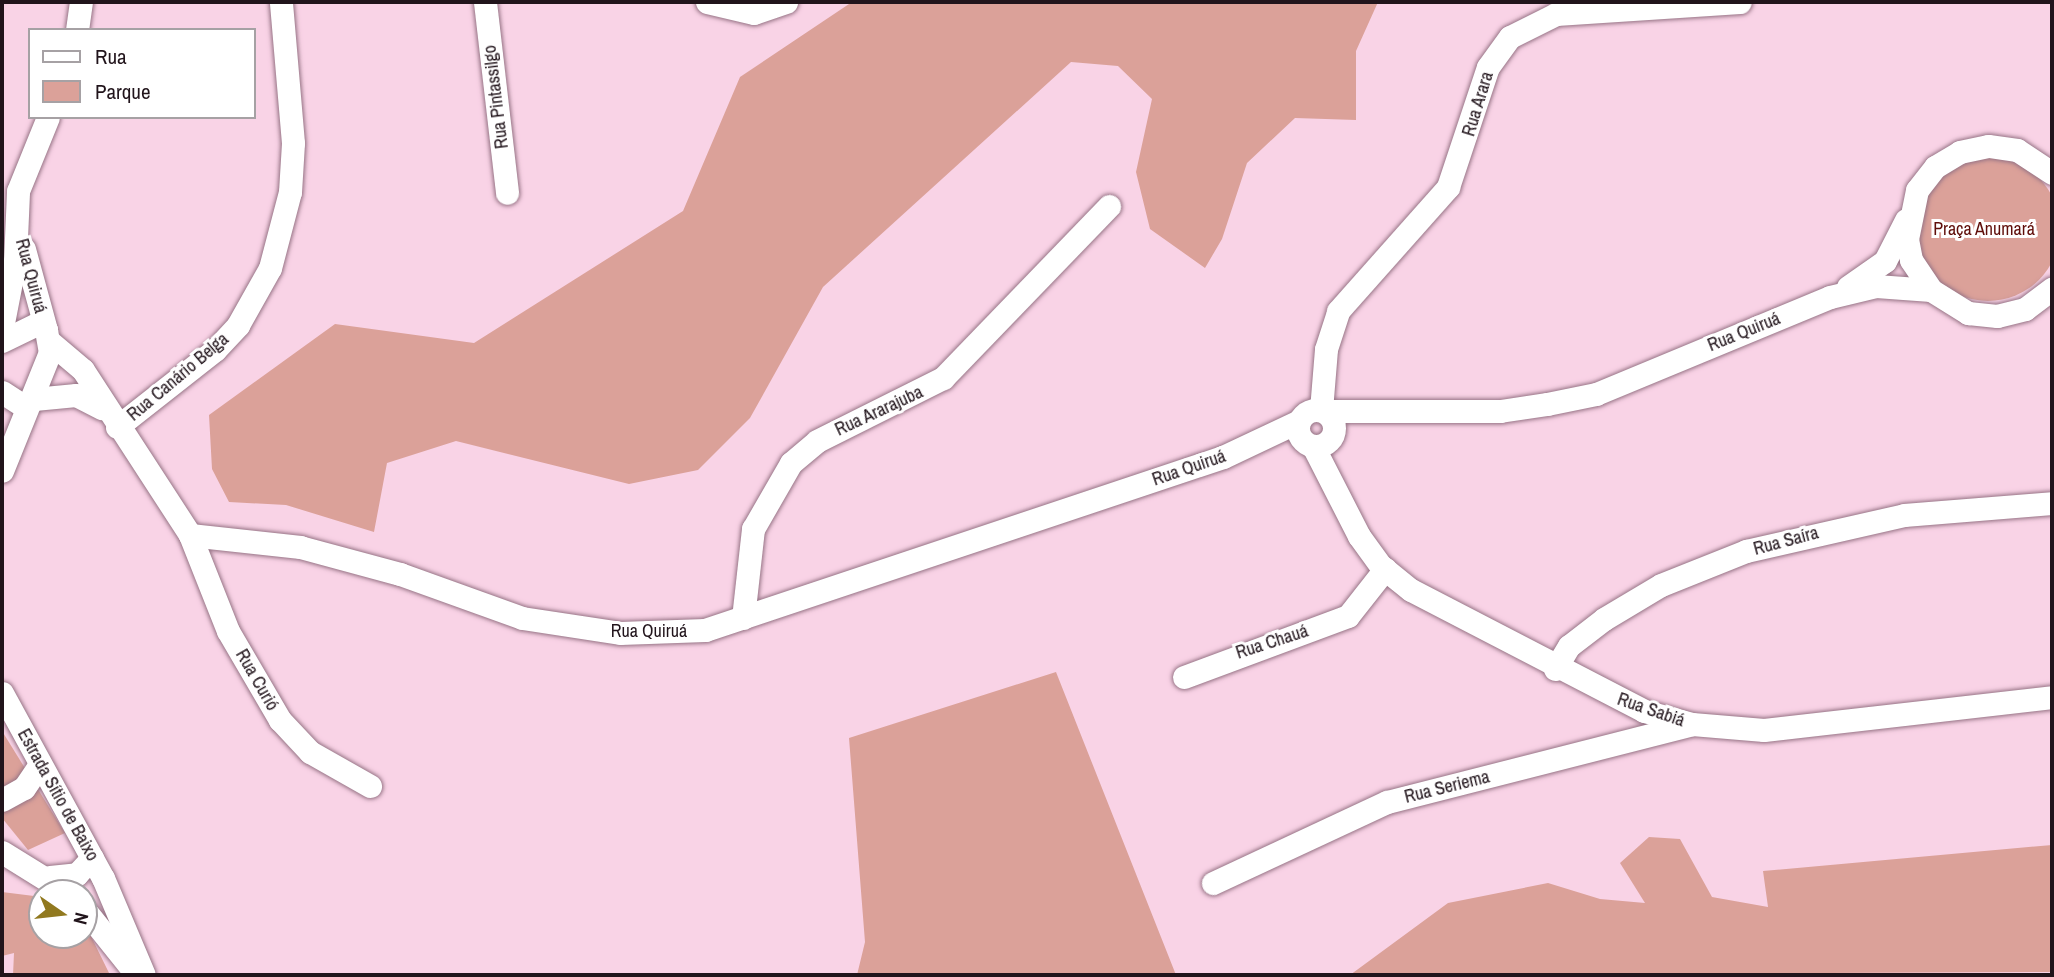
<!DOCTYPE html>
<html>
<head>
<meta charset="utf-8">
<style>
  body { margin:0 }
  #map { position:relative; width:2054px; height:977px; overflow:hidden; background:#f9d3e6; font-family:"Archivo Narrow",sans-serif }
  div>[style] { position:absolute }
  .green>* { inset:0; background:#dba199 }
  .round { border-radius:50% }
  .roads { filter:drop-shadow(0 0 2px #977486) drop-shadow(0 0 2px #977486) }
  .minor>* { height:23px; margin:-11.5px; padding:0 11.5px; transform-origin:11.5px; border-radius:11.5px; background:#fff }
  .minor>.ring { margin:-11.5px; padding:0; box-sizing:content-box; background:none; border:23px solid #fff; border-radius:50% }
  span { translate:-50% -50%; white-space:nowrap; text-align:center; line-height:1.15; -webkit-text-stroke:6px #fff; paint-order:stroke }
  .street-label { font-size:18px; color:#21141b }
  .park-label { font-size:18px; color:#5f0e0a }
  .frame { position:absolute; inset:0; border:4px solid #21141b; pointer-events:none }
  .legend { position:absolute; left:28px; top:28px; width:228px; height:91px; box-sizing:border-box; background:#fff; border:2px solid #a6a1a4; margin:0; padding:9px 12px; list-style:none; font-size:21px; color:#21141b }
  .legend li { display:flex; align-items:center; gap:14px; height:35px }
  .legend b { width:35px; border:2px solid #a6a1a4 }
  .north { position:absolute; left:28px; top:879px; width:70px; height:70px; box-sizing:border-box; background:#fff; border:2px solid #a6a1a4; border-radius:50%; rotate:104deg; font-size:19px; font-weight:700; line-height:28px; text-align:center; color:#21141b }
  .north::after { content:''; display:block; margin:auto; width:24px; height:32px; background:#91791f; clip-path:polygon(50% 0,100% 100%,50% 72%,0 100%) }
</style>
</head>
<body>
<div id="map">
  <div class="green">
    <i style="clip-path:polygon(852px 2px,1378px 2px,1356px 51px,1356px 120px,1295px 118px,1247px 163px,1222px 239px,1205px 268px,1150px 229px,1136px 172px,1152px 99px,1118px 66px,1071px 62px,823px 287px,750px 418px,698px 470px,629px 484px,456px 441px,387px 463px,374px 532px,286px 505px,229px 502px,212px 469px,209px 415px,335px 324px,474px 343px,683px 211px,740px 77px)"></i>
    <i class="round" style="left:1916px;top:157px;width:144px;height:144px"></i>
    <i style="clip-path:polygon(1056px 672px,1176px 975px,857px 975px,865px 942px,849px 738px)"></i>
    <i style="clip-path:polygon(2px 731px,65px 833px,28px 850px,2px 818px)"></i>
    <i style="clip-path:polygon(1649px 837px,1680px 839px,1712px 897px,1768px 907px,1763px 871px,2052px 845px,2052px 972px,1350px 975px,1448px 903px,1548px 883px,1600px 899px,1645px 903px,1620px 863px)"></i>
    <i style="clip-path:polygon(2px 892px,42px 897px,42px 935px,84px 935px,84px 922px,110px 975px,13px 975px,14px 953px,2px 956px)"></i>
  </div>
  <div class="roads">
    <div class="minor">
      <i style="left:485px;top:2px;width:192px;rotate:83.4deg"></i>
      <i style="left:707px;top:2px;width:48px;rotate:13.2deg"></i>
      <i style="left:754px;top:13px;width:34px;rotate:-19deg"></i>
      <i style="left:77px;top:30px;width:28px;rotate:-82deg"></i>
      <i style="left:2052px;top:173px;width:42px;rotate:-146.7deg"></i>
      <i style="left:2017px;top:150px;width:29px;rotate:-172deg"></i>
      <i style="left:1988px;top:146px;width:29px;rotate:168deg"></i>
      <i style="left:1960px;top:152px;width:29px;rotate:149deg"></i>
      <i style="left:1935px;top:167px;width:29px;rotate:128deg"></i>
      <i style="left:1917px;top:190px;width:50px;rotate:101.5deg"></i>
      <i style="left:1907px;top:239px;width:21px;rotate:79deg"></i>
      <i style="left:1911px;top:260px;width:36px;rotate:56deg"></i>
      <i style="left:1931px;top:290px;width:44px;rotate:31.9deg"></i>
      <i style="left:1968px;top:313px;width:29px;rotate:6deg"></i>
      <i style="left:1997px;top:316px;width:29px;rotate:-14deg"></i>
      <i style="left:2025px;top:309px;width:34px;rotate:-37deg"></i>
      <i style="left:24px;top:249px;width:84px;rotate:74.8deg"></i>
      <i style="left:1848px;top:287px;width:45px;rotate:-35.1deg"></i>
      <i style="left:1885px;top:261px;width:46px;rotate:-62.9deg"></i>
      <i style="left:2px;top:328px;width:68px;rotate:-79deg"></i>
      <i style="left:15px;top:261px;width:70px;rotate:-87.5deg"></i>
      <i style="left:18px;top:191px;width:80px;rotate:-67.9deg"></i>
      <i style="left:2px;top:341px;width:39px;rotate:-26deg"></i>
      <i style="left:37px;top:324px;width:11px;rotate:34deg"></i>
      <i style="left:46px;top:330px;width:22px;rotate:80deg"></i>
      <i style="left:50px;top:352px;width:128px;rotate:112deg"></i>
      <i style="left:50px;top:342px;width:43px;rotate:40.3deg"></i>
      <i style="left:83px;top:370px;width:197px;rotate:57deg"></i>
      <i style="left:190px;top:535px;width:111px;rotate:6.2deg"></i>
      <i style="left:300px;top:547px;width:104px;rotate:15.1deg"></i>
      <i style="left:400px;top:574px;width:130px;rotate:19.8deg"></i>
      <i style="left:522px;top:618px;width:99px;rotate:8.7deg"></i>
      <i style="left:620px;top:633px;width:85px;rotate:-2deg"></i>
      <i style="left:705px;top:630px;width:546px;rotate:-18.47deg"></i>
      <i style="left:1223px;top:457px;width:84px;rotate:-25.3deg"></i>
      <i style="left:2px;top:392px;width:27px;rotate:33deg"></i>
      <i style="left:34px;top:399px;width:42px;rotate:-5.4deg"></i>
      <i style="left:76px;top:395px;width:29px;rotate:27deg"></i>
      <i class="ring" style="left:1298px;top:410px;width:13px;height:13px"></i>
      <i style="left:1321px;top:410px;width:61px;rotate:-85.3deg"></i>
      <i style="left:1326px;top:349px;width:40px;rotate:-72deg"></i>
      <i style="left:1338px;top:311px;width:166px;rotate:-48.4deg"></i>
      <i style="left:1448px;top:187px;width:126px;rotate:-71.6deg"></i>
      <i style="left:1488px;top:67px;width:37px;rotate:-54deg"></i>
      <i style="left:1510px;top:37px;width:51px;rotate:-26.6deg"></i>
      <i style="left:1556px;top:14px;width:184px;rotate:-3.7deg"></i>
      <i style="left:1324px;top:411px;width:176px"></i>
      <i style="left:1500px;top:411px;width:48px;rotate:-8.5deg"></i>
      <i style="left:1547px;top:404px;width:50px;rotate:-11.5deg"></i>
      <i style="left:1596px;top:394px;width:253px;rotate:-22.5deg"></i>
      <i style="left:1830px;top:297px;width:47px;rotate:-13.4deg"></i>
      <i style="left:1876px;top:286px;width:55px;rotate:4.2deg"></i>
      <i style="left:117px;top:427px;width:125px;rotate:-38.2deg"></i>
      <i style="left:215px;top:350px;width:34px;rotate:-47deg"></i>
      <i style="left:238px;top:325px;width:65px;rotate:-60.7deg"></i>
      <i style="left:270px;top:268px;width:79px;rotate:-75.3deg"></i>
      <i style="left:290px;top:192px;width:49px;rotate:-86.5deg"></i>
      <i style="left:293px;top:143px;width:142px;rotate:-94.9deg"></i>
      <i style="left:1313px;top:446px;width:101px;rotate:62.9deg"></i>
      <i style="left:1359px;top:536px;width:37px;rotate:54deg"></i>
      <i style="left:1381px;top:566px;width:38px;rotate:39deg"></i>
      <i style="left:1411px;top:590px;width:263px;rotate:27.4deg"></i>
      <i style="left:1644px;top:711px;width:50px;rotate:15.2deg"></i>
      <i style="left:1692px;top:724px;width:72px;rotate:4.8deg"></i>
      <i style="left:1764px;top:730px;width:290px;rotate:-6.5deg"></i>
      <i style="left:190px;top:535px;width:103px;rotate:68.4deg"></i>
      <i style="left:228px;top:631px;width:103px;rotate:59.7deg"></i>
      <i style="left:280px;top:720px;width:44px;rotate:46.8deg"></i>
      <i style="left:310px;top:752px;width:69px;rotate:29.5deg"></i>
      <i style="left:743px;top:618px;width:90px;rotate:-83.6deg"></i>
      <i style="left:753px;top:529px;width:76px;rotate:-60.1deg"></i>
      <i style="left:791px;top:463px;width:34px;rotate:-40deg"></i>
      <i style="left:817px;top:441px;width:141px;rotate:-26.6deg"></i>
      <i style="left:943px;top:378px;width:239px;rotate:-46deg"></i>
      <i style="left:1555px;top:669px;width:27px;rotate:-59deg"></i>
      <i style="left:1569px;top:646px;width:44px;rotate:-37.6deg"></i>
      <i style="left:1604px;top:619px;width:66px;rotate:-30.8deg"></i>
      <i style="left:1661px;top:585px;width:92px;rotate:-21.8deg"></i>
      <i style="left:1746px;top:551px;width:162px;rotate:-12.8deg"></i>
      <i style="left:1904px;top:515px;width:148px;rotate:-4.6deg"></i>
      <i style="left:1184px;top:677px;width:175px;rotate:-20.4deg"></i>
      <i style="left:1348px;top:616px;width:60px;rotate:-51.8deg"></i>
      <i style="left:2px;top:693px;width:211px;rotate:61.4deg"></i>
      <i style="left:103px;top:878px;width:105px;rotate:67.1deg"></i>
      <i style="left:2px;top:800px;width:25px;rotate:-29deg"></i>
      <i style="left:24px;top:788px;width:29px;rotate:-56deg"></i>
      <i style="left:2px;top:852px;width:78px;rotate:31.8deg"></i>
      <i style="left:50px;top:877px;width:27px;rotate:-6deg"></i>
      <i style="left:77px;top:874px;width:22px;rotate:-47deg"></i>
      <i style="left:1213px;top:883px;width:192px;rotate:-25deg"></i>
      <i style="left:1387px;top:802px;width:312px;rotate:-14.3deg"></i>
      <i style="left:84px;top:909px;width:83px;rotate:51.3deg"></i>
    </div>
  </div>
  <div class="street-label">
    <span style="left:496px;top:97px;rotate:-97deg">Rua Pintassilgo</span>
    <span style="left:1478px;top:104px;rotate:-73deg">Rua Arara</span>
    <span style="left:31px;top:276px;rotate:75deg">Rua Quiruá</span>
    <span style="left:1744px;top:332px;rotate:-22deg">Rua Quiruá</span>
    <span style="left:178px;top:377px;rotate:-40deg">Rua Canário Belga</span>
    <span style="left:879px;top:411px;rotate:-25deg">Rua Ararajuba</span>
    <span style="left:1189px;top:468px;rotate:-19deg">Rua Quiruá</span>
    <span style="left:1786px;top:541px;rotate:-15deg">Rua Saíra</span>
    <span style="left:649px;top:631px">Rua Quiruá</span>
    <span style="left:1272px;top:642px;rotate:-18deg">Rua Chauá</span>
    <span style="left:257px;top:680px;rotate:60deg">Rua Curió</span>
    <span style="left:1651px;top:710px;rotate:19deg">Rua Sabiá</span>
    <span style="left:1447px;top:787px;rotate:-14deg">Rua Seriema</span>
    <span style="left:58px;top:795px;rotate:61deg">Estrada Sítio de Baixo</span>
  </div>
  <div class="park-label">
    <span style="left:1984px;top:229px">Praça Anumará</span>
  </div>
  <div class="frame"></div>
  <ul class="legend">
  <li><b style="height:9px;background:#fff"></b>Rua</li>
  <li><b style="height:19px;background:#dba199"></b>Parque</li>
  </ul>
  <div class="north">N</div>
</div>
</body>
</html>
